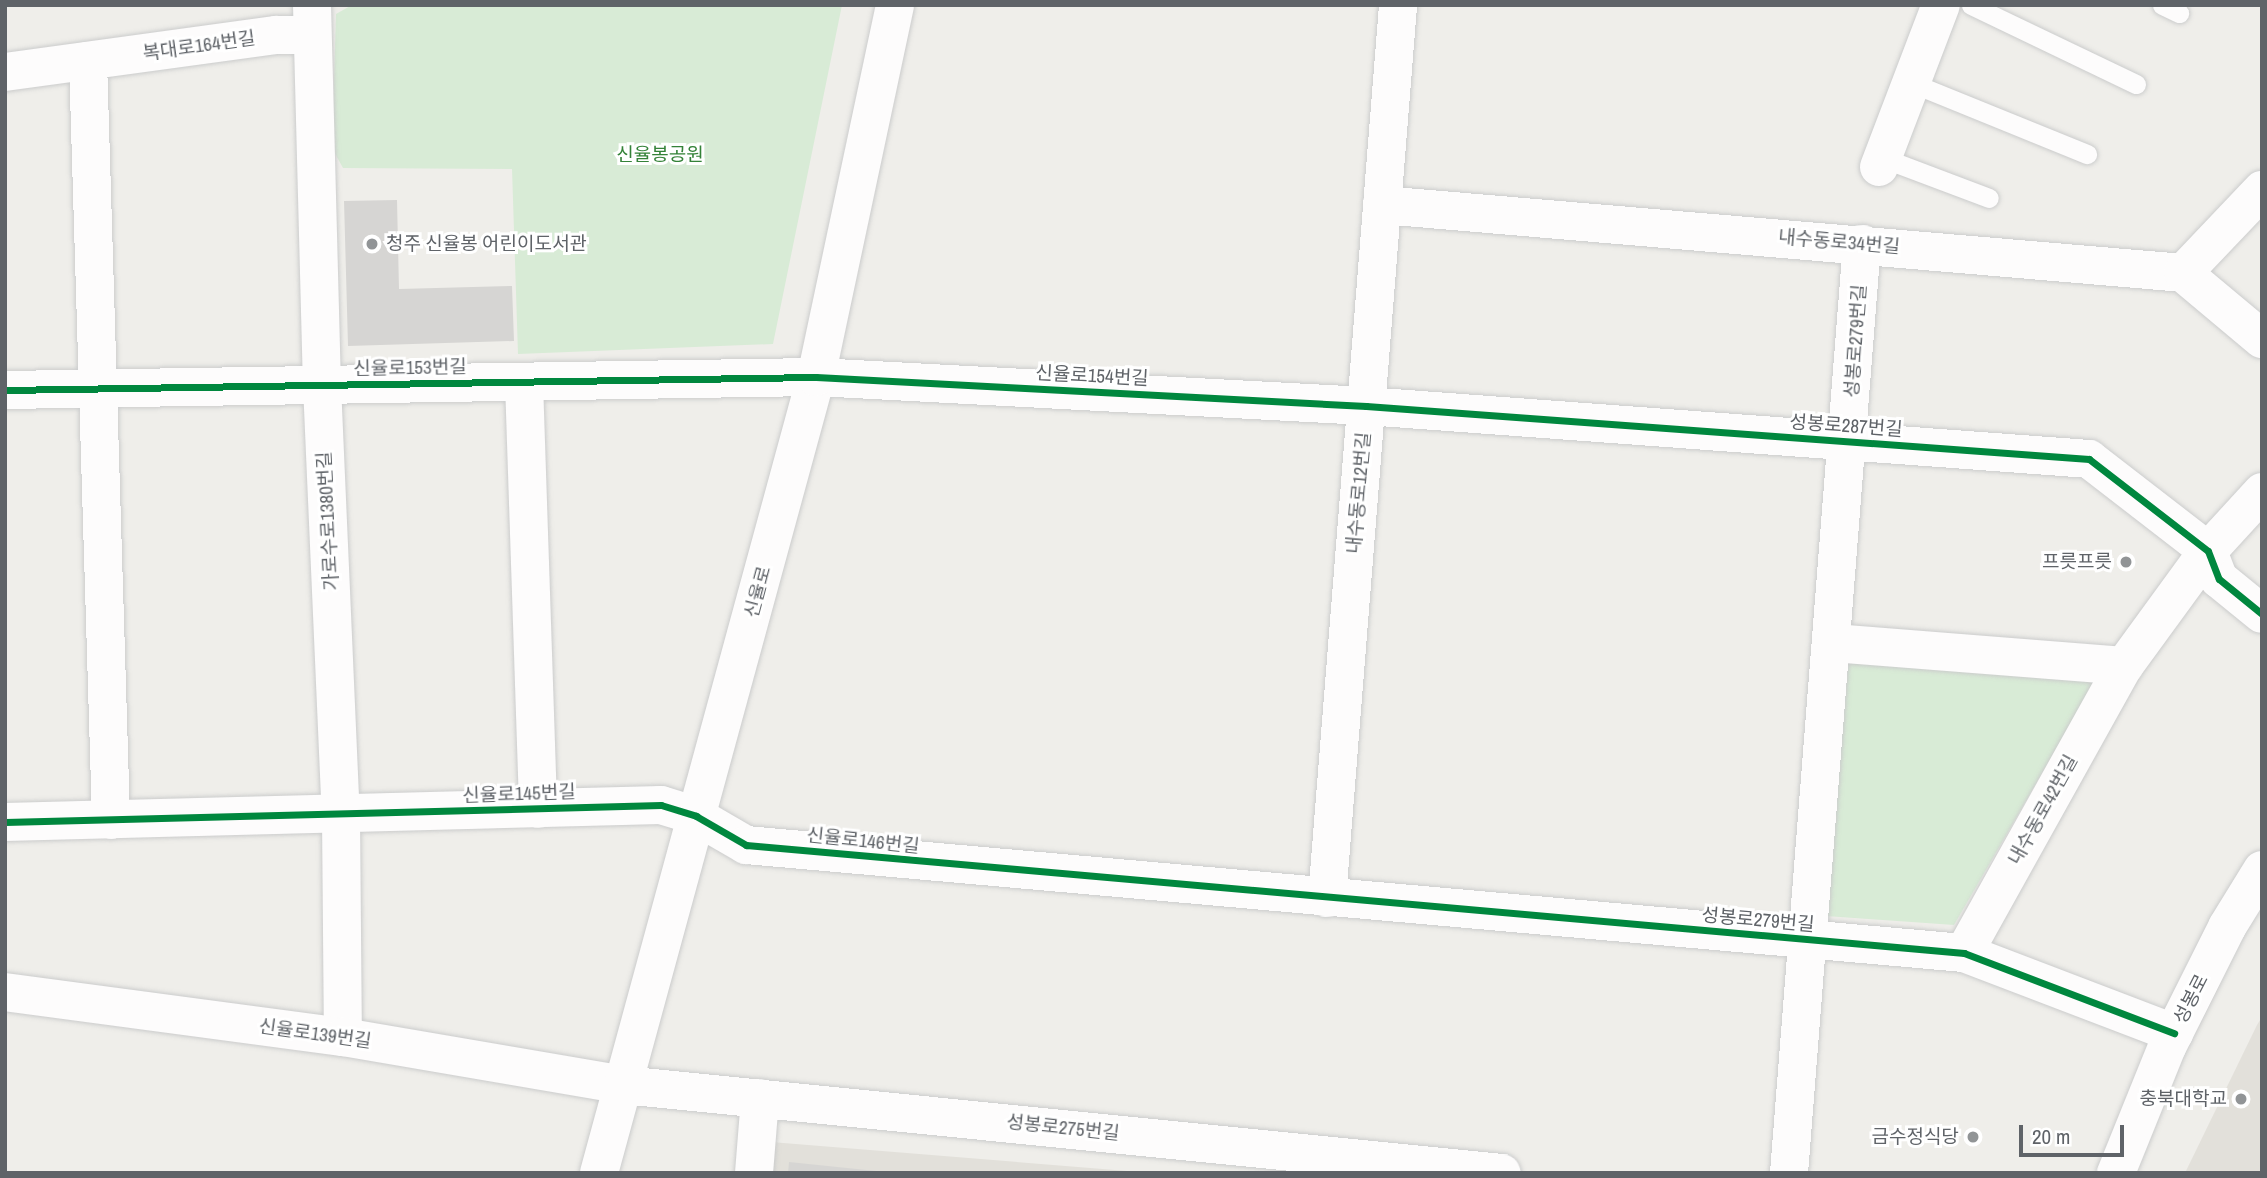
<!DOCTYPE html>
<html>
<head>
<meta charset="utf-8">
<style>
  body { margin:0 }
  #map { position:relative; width:2267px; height:1178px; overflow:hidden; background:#efeeea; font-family:"Archivo Narrow","Noto Sans KR",sans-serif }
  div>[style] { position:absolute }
  .education>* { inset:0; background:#e2e0da }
  .green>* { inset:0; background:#d8ebd6 }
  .building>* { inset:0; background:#d6d5d3 }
  .roads { filter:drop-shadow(0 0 2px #cbcccc) drop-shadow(0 0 2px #cbcccc) }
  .lane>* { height:19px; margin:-9.5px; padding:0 9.5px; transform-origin:9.5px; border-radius:9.5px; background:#fdfcfc }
  .street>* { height:38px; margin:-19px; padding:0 19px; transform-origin:19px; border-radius:19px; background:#fdfcfc }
  .secondary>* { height:38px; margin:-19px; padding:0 19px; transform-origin:19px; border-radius:19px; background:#fdfcfc }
  .cycleway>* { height:7px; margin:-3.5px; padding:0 3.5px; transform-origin:3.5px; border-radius:3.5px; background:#00873e }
  .dots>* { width:19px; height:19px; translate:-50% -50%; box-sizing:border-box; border:4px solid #fff; border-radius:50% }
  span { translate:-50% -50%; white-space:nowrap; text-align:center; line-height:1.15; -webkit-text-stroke:6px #fff; paint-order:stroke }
  .street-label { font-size:19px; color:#5f6368 }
  .park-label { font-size:19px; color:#348238 }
  .poi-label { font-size:19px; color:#5f6368 }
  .left { translate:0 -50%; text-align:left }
  .right { translate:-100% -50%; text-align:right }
  .frame { position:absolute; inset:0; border:7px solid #5f6368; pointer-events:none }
  .scale { position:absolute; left:2019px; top:1125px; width:105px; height:32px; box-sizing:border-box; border:4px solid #5f6368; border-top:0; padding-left:9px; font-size:21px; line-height:24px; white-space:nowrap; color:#5f6368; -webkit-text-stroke:5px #fff; paint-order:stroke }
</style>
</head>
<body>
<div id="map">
  <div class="education">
    <i style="clip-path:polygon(2262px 1017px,2262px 1173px,2185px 1173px,2257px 1025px)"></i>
    <i style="clip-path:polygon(771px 1142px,1152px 1173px,769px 1173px)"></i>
  </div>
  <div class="green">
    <i style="clip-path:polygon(352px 5px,842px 5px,773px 344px,518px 354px,512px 169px,343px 168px,332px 148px,336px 14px)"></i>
    <i style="clip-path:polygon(1849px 657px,2096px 680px,1954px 925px,1826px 916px)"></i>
  </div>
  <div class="building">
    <i style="clip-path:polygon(397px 200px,399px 289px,512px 286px,514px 341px,348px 346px,344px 201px)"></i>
    <i style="clip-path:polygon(789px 1162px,876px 1171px,876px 1173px,788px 1173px)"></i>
  </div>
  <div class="roads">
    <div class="lane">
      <i style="left:1971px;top:5px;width:183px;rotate:25.6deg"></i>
      <i style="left:2162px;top:5px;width:19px;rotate:25deg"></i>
      <i style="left:1912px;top:83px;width:189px;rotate:22.1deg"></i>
      <i style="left:1883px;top:158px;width:113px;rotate:20.7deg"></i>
    </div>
    <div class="street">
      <i style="left:312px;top:5px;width:380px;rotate:88.5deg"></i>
      <i style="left:322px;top:385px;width:432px;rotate:87.5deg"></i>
      <i style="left:341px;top:817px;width:220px;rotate:89.5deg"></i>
      <i style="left:88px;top:61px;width:759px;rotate:88.26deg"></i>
      <i style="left:5px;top:72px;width:274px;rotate:-7.8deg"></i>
      <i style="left:276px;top:35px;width:35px"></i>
      <i style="left:1879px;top:167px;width:173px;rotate:-69.1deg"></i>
      <i style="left:1382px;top:205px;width:804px;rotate:4.85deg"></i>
      <i style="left:2183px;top:273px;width:115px;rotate:-46.4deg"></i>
      <i style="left:2183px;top:273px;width:103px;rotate:39.9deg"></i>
      <i style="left:524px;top:382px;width:427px;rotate:88.1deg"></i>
      <i style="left:5px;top:390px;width:811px;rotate:-0.92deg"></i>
      <i style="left:816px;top:377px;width:551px;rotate:3.02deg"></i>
      <i style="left:1366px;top:406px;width:725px;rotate:4.19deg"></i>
      <i style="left:2089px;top:459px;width:150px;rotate:37.7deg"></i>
      <i style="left:2208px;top:551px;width:30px;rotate:69deg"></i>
      <i style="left:2219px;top:579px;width:55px;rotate:39.1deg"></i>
      <i style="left:1833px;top:643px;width:292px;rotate:4.5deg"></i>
      <i style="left:5px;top:822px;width:656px;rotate:-1.48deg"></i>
      <i style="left:661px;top:805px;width:37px;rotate:17deg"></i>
      <i style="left:696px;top:816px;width:58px;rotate:30.1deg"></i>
      <i style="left:746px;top:845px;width:1223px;rotate:5.07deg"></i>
      <i style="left:1964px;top:953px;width:225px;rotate:20.9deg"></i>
      <i style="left:1327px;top:898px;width:896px;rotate:-85.45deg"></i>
      <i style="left:1964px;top:953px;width:329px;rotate:-60.9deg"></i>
      <i style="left:2124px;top:666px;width:142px;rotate:-53.9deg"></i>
      <i style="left:2208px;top:551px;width:80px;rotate:-47.5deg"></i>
      <i style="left:5px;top:992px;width:341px;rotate:7.6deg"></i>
      <i style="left:343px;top:1037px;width:284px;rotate:9.7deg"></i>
      <i style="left:623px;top:1085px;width:883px;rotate:5.72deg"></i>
      <i style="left:599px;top:1173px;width:825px;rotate:-74.75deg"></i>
      <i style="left:816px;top:377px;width:380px;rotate:-78deg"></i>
      <i style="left:754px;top:1173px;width:75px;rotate:-85.4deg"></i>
      <i style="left:1789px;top:1173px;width:932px;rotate:-85.51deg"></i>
    </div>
    <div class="secondary">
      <i style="left:2116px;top:1173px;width:136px;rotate:-68deg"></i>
      <i style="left:2167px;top:1047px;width:134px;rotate:-63.4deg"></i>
      <i style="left:2227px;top:927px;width:67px;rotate:-58.4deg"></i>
    </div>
  </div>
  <div class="cycleway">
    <i style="left:5px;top:390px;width:811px;rotate:-0.92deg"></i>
    <i style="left:816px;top:377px;width:551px;rotate:3.02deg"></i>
    <i style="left:1366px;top:406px;width:725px;rotate:4.19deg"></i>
    <i style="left:2089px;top:459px;width:150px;rotate:37.7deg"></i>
    <i style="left:2208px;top:551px;width:30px;rotate:69deg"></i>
    <i style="left:2219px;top:579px;width:55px;rotate:39.1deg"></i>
    <i style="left:5px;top:822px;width:656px;rotate:-1.48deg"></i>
    <i style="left:661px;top:805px;width:37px;rotate:17deg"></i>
    <i style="left:696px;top:816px;width:58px;rotate:30.1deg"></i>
    <i style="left:746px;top:845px;width:1223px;rotate:5.07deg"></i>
    <i style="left:1964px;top:953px;width:225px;rotate:20.9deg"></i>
  </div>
  <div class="dots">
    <i style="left:372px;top:244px;background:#919496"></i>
    <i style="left:2126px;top:562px;background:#919496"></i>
    <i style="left:2241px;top:1099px;background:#919496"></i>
    <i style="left:1973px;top:1137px;background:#919496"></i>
  </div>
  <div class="street-label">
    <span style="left:199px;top:46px;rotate:-8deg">복대로164번길</span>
    <span style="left:1839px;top:242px;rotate:5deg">내수동로34번길</span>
    <span style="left:1856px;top:341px;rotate:-86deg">성봉로279번길</span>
    <span style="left:410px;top:368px;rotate:-1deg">신율로153번길</span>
    <span style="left:1092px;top:376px;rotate:3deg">신율로154번길</span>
    <span style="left:1846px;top:426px;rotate:4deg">성봉로287번길</span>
    <span style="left:1359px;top:493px;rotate:-85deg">내수동로12번길</span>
    <span style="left:328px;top:521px;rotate:-93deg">가로수로1380번길</span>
    <span style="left:758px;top:592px;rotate:-75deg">신율로</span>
    <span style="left:519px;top:794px;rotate:-2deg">신율로145번길</span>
    <span style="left:2043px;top:810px;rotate:-61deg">내수동로42번길</span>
    <span style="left:863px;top:841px;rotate:6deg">신율로146번길</span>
    <span style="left:1758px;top:920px;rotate:5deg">성봉로279번길</span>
    <span style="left:2191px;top:999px;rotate:-63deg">성봉로</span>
    <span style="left:315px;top:1034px;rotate:8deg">신율로139번길</span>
    <span style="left:1063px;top:1128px;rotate:6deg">성봉로275번길</span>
  </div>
  <div class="park-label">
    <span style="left:660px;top:155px">신율봉공원</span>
  </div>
  <div class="poi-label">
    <span class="left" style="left:386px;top:244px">청주 신율봉 어린이도서관</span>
    <span class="right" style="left:2112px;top:562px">프릇프릇</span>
    <span class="right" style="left:2227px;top:1099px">충북대학교</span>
    <span class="right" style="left:1959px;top:1137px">금수정식당</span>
  </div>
  <div class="frame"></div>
  <div class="scale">20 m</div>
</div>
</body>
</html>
